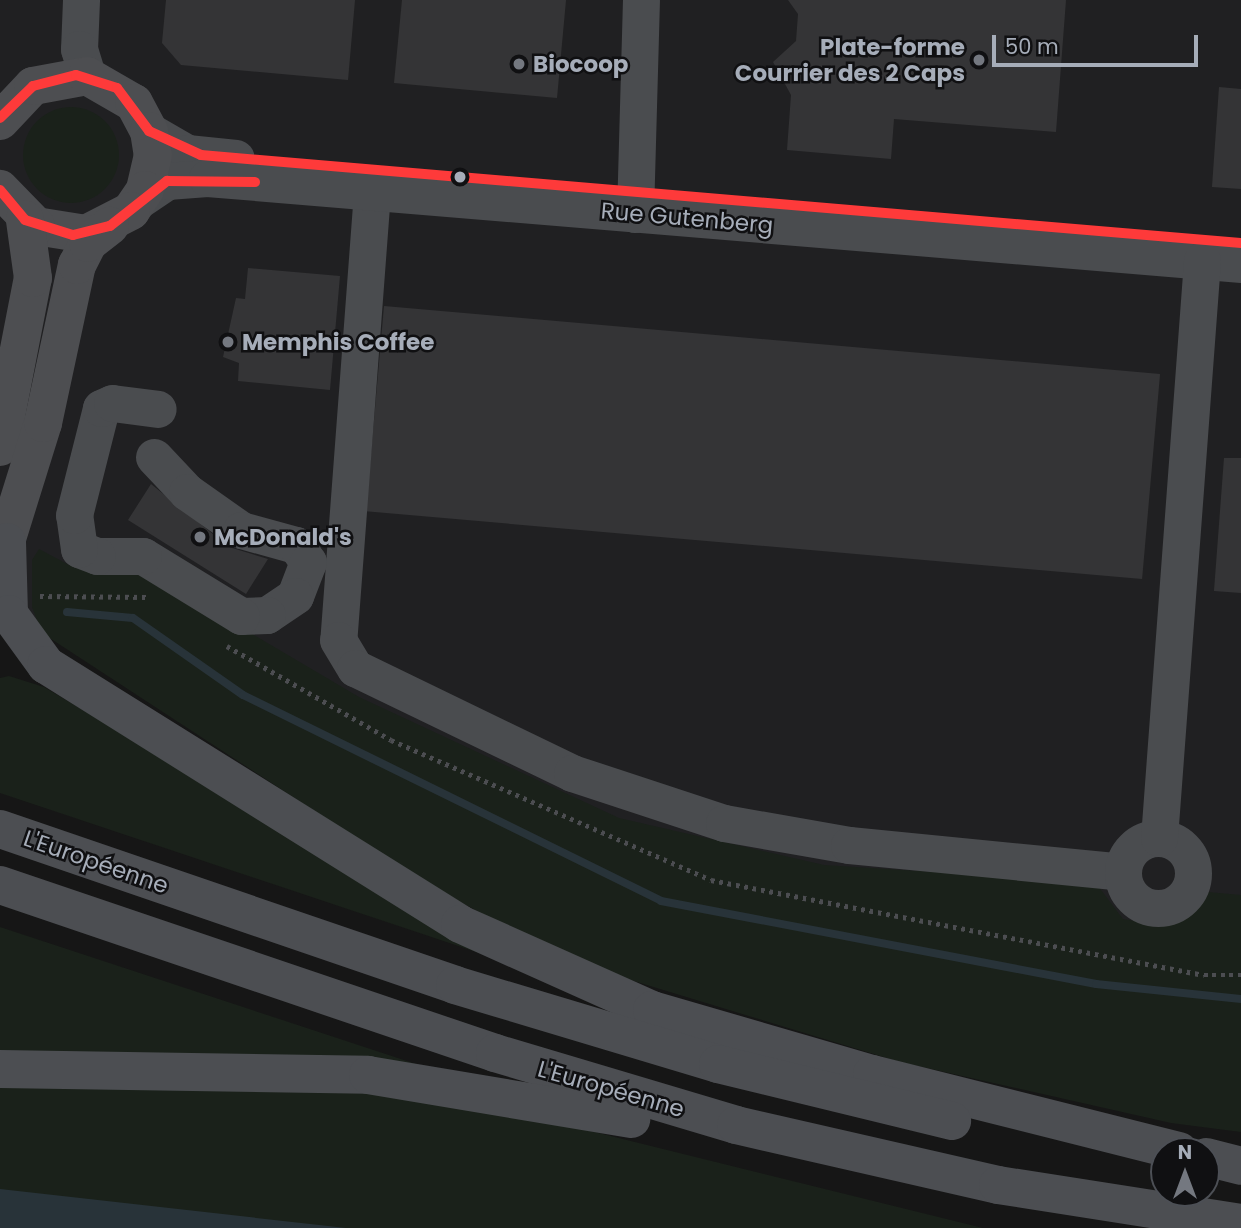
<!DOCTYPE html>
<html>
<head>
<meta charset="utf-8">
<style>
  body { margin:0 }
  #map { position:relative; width:1241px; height:1228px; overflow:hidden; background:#161616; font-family:Poppins,sans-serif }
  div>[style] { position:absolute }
  .built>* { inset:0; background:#202022 }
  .green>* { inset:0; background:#1a211a }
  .round { border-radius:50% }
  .water>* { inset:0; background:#283339 }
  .stream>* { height:8px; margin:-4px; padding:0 4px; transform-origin:4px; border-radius:4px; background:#283339 }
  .building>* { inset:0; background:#343436; transform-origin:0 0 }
  .path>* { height:4.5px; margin-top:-2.25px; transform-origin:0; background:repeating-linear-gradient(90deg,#4c4d51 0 3.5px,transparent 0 8.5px) }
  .minor>* { height:37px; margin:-18.5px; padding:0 18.5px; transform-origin:18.5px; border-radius:18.5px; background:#4a4c4f }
  .minor>.ring { margin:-18.5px; padding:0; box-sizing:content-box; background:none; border:37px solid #4a4c4f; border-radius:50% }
  .major>* { height:38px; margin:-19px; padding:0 19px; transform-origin:19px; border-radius:19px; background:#4d4e51 }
  .highway>* { height:38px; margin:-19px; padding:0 19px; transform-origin:19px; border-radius:19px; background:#4c4e52 }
  .bus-1>* { height:10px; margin:-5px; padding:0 5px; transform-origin:5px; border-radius:5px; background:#fe3a3a }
  .dots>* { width:19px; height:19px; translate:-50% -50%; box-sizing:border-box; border:4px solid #101012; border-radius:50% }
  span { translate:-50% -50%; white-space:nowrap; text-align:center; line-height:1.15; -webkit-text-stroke:5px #101012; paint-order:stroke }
  .poi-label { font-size:23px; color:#a6adb9; font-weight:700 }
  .right { translate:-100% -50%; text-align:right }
  .left { translate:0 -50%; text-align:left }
  .street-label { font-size:23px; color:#a6adb9 }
  .north { position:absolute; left:1150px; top:1137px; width:70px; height:70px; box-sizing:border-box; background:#101012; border:2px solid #4c4f55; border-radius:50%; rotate:0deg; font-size:19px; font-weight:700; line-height:28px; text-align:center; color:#a6adb9 }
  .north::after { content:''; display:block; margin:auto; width:24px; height:32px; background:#747880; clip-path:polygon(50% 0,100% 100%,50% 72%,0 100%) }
  .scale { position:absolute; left:992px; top:35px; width:206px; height:32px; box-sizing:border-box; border:4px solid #a6adb9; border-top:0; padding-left:9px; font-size:21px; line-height:24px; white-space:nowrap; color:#a6adb9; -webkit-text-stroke:5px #101012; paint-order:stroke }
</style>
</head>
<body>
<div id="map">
  <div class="built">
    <i style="clip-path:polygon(0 0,1241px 0,1241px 1066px,0 608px)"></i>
  </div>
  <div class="green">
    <i class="round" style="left:23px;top:107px;width:96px;height:96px"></i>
    <i style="clip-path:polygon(39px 549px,69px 565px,137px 566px,359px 697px,619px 818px,824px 865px,1095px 882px,1123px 919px,1165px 926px,1186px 916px,1208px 892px,1241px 895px,1241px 1132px,1171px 1123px,900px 1062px,601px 971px,503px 925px,420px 880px,42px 633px,32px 607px,32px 560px)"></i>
    <i style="clip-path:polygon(9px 676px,44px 687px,512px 964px,0 793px,0 678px)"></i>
    <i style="clip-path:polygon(0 927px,416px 1064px,546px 1120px,983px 1228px,0 1228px)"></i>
  </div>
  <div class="water">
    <i style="clip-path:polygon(0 1189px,346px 1228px,0 1228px)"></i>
  </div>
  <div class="stream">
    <i style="left:67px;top:612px;width:66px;rotate:5.2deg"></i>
    <i style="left:133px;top:618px;width:134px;rotate:35deg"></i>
    <i style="left:243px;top:695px;width:466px;rotate:26.2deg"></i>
    <i style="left:661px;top:901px;width:443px;rotate:10.8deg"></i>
    <i style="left:1096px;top:984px;width:146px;rotate:5.9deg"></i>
  </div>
  <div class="building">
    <i style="clip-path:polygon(166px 0,355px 0,348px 80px,181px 65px,162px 43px)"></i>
    <i style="clip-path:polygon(402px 0,566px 0,557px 98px,394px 83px)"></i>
    <i style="clip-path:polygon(788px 0,1066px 0,1056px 132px,894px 119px,891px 159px,787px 150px,791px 95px,773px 62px,796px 41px,798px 14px)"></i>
    <i style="clip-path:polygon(1219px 87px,1241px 89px,1241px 189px,1212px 187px)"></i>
    <i style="clip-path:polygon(248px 268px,340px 276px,330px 390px,238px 381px,239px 363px,223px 357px,236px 298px,245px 299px)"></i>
    <i style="left:384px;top:306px;width:779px;height:206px;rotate:5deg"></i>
    <i style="clip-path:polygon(1224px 458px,1241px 458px,1241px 593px,1214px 591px)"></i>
    <i style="clip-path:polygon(151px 484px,229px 547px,268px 559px,246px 594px,128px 520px)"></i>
  </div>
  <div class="path">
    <i style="left:40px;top:596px;width:107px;rotate:0.5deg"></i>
    <i style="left:227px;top:646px;width:189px;rotate:29.8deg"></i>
    <i style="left:391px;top:740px;width:349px;rotate:23.6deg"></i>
    <i style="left:711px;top:880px;width:502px;rotate:10.91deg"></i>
    <i style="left:1204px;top:975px;width:37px"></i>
  </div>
  <div class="minor">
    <i style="left:81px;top:0;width:49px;rotate:92.3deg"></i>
    <i style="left:79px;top:49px;width:28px;rotate:73deg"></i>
    <i style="left:149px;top:131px;width:44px;rotate:30.1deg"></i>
    <i style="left:187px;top:153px;width:49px;rotate:5.8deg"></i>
    <i style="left:372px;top:192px;width:449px;rotate:94.3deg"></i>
    <i style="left:338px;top:640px;width:33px;rotate:59deg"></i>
    <i style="left:355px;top:668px;width:241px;rotate:25.8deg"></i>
    <i style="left:572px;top:773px;width:160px;rotate:18.2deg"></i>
    <i style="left:724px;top:823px;width:127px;rotate:10deg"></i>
    <i style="left:849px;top:845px;width:274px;rotate:5.6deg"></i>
    <i style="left:139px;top:200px;width:34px;rotate:-34deg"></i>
    <i style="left:167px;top:181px;width:40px;rotate:-4.3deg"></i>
    <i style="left:207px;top:178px;width:1038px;rotate:4.75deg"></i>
    <i style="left:635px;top:214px;width:214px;rotate:-88.4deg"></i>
    <i style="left:154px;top:457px;width:48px;rotate:46.7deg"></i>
    <i style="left:187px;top:492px;width:66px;rotate:35.1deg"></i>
    <i style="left:241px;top:530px;width:57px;rotate:15.3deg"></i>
    <i style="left:296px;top:545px;width:21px;rotate:55deg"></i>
    <i style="left:308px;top:562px;width:36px;rotate:111deg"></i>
    <i style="left:295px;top:596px;width:34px;rotate:146deg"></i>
    <i style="left:267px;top:615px;width:26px;rotate:178deg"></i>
    <i style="left:241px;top:616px;width:115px;rotate:-148.5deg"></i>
    <i style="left:143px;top:556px;width:46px;rotate:180deg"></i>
    <i style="left:97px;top:556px;width:19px;rotate:-159deg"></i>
    <i style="left:79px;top:549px;width:34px;rotate:-98deg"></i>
    <i style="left:74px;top:515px;width:110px;rotate:-75.8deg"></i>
    <i style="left:101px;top:408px;width:12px;rotate:-24deg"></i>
    <i style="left:112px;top:403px;width:46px;rotate:7.4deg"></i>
    <i class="ring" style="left:1123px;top:838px;width:33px;height:33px"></i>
    <i style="left:1159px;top:838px;width:579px;rotate:-85.74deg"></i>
  </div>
  <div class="major">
    <i style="left:0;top:121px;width:48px;rotate:-46.7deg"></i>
    <i style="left:33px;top:86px;width:55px;rotate:-10.5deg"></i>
    <i style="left:87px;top:76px;width:54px;rotate:29.9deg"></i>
    <i style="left:134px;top:103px;width:32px;rotate:62deg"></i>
    <i style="left:149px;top:131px;width:24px;rotate:81deg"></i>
    <i style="left:153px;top:155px;width:36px;rotate:103deg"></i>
    <i style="left:145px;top:190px;width:25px;rotate:124deg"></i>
    <i style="left:131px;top:211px;width:51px;rotate:152.9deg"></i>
    <i style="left:86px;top:234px;width:51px;rotate:-170.9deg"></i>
    <i style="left:36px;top:226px;width:52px;rotate:-134.2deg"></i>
    <i style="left:0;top:447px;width:172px;rotate:-79deg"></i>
    <i style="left:33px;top:278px;width:59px;rotate:-97.9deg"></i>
    <i style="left:0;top:561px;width:145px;rotate:-72.7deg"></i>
    <i style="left:43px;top:423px;width:162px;rotate:-77.9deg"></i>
    <i style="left:77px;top:265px;width:25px;rotate:-63deg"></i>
    <i style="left:88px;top:243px;width:28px;rotate:-38deg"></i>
  </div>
  <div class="highway">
    <i style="left:7px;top:542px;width:72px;rotate:88.4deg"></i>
    <i style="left:9px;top:614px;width:63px;rotate:54deg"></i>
    <i style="left:46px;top:665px;width:488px;rotate:32deg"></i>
    <i style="left:460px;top:924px;width:210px;rotate:24.1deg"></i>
    <i style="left:652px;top:1010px;width:229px;rotate:16.2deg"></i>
    <i style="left:872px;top:1074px;width:317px;rotate:14.1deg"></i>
    <i style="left:0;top:829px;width:481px;rotate:18.9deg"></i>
    <i style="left:455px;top:985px;width:275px;rotate:16.7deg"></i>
    <i style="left:718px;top:1064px;width:241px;rotate:13.7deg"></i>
    <i style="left:0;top:885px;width:523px;rotate:18.75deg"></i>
    <i style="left:495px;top:1053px;width:252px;rotate:16.6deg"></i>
    <i style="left:736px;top:1125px;width:269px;rotate:12.9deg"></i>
    <i style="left:998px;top:1185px;width:246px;rotate:8.9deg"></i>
    <i style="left:0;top:1069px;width:368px;rotate:0.9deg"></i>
    <i style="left:368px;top:1075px;width:267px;rotate:9.5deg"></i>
    <i style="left:1206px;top:1157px;width:36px;rotate:14deg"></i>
  </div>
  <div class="bus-1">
    <i style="left:0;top:118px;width:46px;rotate:-44.1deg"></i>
    <i style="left:33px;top:86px;width:44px;rotate:-14.3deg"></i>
    <i style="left:76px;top:75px;width:43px;rotate:17.6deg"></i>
    <i style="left:117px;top:88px;width:54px;rotate:53.3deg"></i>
    <i style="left:149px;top:131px;width:57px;rotate:24.8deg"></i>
    <i style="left:201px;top:155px;width:1044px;rotate:4.84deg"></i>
    <i style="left:0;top:190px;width:39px;rotate:50deg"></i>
    <i style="left:25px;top:220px;width:50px;rotate:17.4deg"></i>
    <i style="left:73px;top:235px;width:38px;rotate:-14deg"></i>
    <i style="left:110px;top:226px;width:73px;rotate:-38.3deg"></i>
    <i style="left:167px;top:181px;width:88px;rotate:0.7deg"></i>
  </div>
  <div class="dots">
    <i style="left:979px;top:60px;background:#747880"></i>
    <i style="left:519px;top:64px;background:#747880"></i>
    <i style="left:460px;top:177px;background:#a6adb9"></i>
    <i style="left:228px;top:342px;background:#747880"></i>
    <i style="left:200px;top:537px;background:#747880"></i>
  </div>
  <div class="poi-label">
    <span class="right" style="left:965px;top:60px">Plate-forme<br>Courrier des 2 Caps</span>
    <span class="left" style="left:533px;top:64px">Biocoop</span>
    <span class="left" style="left:242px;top:342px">Memphis Coffee</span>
    <span class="left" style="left:214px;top:537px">McDonald's</span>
  </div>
  <div class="street-label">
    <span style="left:687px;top:218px;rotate:5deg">Rue Gutenberg</span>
    <span style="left:96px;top:862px;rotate:19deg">L'Européenne</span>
    <span style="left:611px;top:1089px;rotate:16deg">L'Européenne</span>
  </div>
  <div class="north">N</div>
  <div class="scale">50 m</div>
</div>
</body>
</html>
